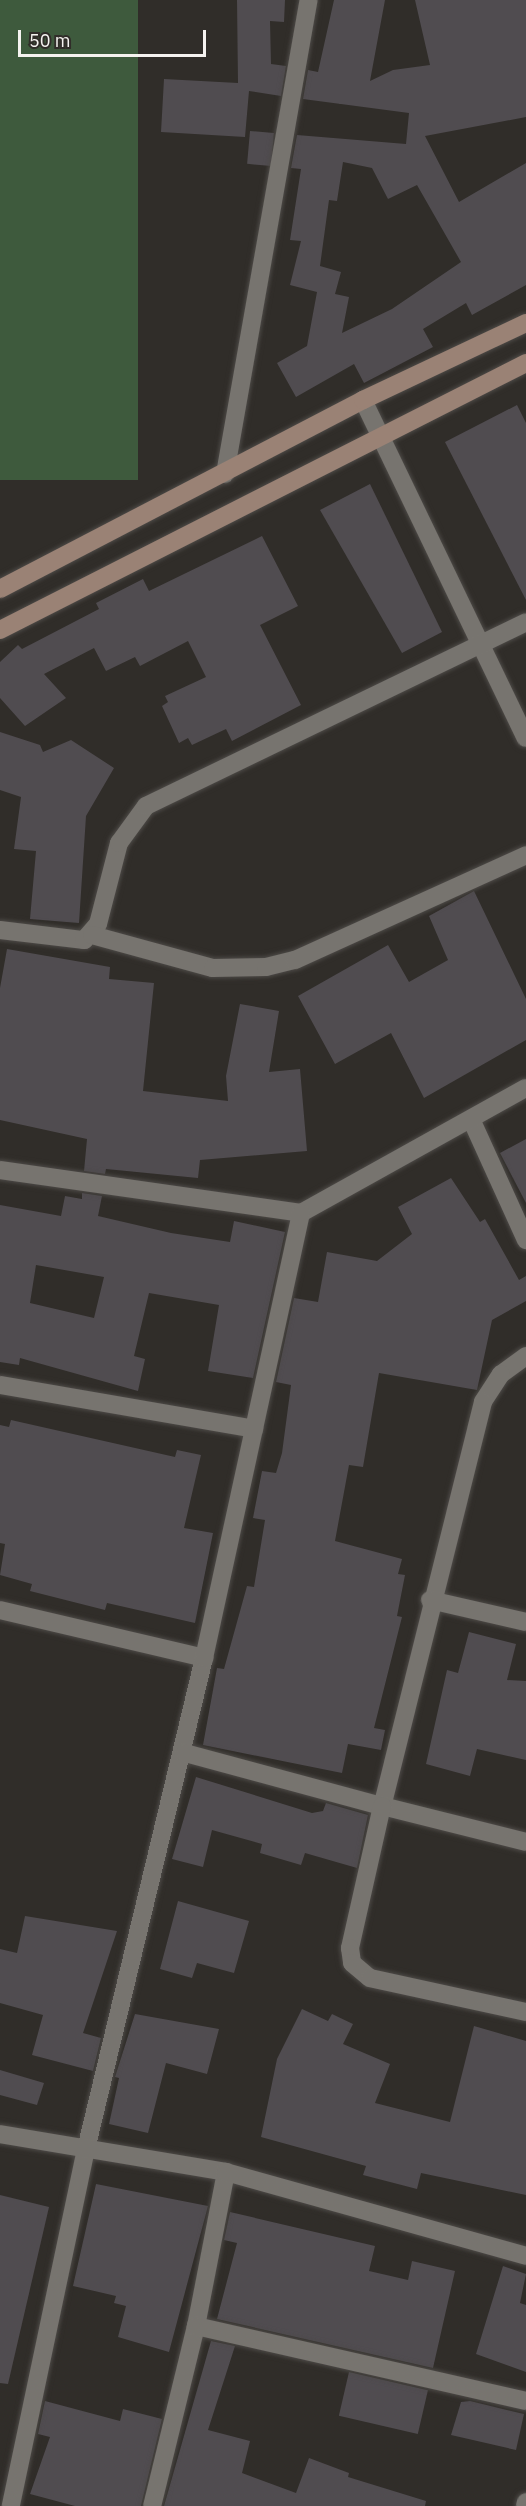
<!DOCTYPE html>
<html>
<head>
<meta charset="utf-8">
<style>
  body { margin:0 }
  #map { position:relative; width:526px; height:2506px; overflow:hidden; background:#302d29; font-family:"IBM Plex Sans",sans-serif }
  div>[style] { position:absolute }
  .green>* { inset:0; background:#3e5a3d; transform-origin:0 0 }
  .building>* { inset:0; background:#504c50; transform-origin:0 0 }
  .roads { filter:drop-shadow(0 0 2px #4d4a47) drop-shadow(0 0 2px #4d4a47) }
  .street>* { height:18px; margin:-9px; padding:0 9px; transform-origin:9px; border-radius:9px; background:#77746f }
  .secondary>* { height:18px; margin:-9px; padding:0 9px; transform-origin:9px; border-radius:9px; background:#9a8275 }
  span { translate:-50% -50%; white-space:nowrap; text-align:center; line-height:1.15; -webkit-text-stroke:5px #302d29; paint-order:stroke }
  .scale { position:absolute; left:18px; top:30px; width:188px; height:27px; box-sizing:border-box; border:3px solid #f5f3f0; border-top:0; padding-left:8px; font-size:18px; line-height:21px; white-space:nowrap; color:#f5f3f0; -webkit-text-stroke:4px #302d29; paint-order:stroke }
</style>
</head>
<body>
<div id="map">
  <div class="green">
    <i style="left:0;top:0;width:138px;height:480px"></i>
  </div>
  <div class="building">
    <i style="clip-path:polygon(237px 0,285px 0,284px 22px,270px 21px,271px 64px,286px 66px,281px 96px,249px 91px,245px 137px,161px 132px,164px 79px,238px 83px)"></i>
    <i style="clip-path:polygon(evenodd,334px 0,385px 0,370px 81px,393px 70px,430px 65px,415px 0,526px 0,526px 117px,425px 136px,459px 202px,526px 163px,526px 285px,472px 315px,466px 303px,423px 329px,433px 347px,364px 383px,354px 364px,296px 397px,277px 363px,307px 346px,317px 292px,290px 285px,301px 241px,290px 240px,301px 169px,291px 168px,297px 135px,406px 144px,409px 113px,303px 99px,308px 70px,318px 72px,334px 0,343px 162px,372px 168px,388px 199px,417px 185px,461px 262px,392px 309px,342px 333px,349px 297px,335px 294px,341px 272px,320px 266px,329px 200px,337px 201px,343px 162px)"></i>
    <i style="left:250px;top:131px;width:24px;height:33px;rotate:5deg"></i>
    <i style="clip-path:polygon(517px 405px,526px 423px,526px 600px,445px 442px)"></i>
    <i style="clip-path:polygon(370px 484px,442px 632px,402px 653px,320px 510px)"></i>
    <i style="clip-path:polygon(262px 536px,298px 606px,260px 625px,301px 705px,232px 741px,226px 729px,192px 745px,188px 738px,179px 743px,162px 706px,168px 702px,165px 696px,206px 677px,188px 641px,140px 666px,135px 657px,106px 671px,94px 648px,44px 674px,66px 698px,25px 726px,0 698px,0 662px,18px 645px,22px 649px,99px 609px,96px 603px,143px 579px,149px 591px)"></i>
    <i style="clip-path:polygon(0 732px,40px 745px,43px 752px,71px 740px,114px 768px,86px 816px,79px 923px,30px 919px,36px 851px,14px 849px,21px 797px,0 790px)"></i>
    <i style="clip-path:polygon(474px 891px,526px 999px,526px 1040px,424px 1098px,391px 1033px,335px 1064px,298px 996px,388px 945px,409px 982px,448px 960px,429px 916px)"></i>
    <i style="clip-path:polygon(7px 949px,110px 967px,109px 979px,154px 983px,143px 1091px,228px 1101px,226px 1076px,240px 1004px,279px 1011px,269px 1072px,300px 1069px,307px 1151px,200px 1160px,198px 1178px,106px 1169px,105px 1174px,84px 1171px,87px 1139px,0 1120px,0 988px)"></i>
    <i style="clip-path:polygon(526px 1139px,526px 1203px,500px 1153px)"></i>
    <i style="clip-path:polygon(451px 1178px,480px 1222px,485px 1219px,519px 1280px,526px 1276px,526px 1301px,492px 1320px,477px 1390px,379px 1373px,363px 1467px,349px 1465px,335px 1541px,402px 1559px,398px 1574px,405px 1575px,397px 1616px,402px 1617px,374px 1728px,385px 1730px,381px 1750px,348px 1744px,342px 1773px,203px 1745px,217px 1668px,224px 1669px,247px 1586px,254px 1587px,265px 1520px,253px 1518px,262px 1471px,276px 1473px,282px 1453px,291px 1385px,276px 1382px,294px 1298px,318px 1302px,327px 1252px,377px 1261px,412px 1234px,398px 1207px)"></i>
    <i style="clip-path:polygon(evenodd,82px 1193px,102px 1196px,98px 1216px,171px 1233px,230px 1242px,234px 1221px,285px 1232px,253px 1378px,208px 1371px,219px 1305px,149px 1293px,134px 1356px,145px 1359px,138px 1391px,20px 1358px,19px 1365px,0 1362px,0 1205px,61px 1216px,65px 1196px,82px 1199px,82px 1193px,36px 1265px,104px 1277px,94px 1318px,30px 1303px,36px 1265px)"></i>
    <i style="clip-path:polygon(11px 1420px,175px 1457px,177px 1450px,201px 1455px,184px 1528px,213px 1533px,195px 1623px,107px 1603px,105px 1610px,30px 1591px,32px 1584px,0 1575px,5px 1544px,0 1543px,0 1425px,9px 1427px)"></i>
    <i style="clip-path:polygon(469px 1632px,516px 1644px,507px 1680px,526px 1681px,526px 1760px,477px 1749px,470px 1776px,426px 1764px,447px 1670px,458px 1673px)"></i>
    <i style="clip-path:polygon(196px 1777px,312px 1813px,323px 1811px,326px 1803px,368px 1815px,357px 1868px,305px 1853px,301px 1865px,260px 1853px,262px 1844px,212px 1830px,203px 1867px,172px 1859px)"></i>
    <i style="clip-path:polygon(178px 1901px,249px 1921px,234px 1973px,197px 1963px,192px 1978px,160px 1969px)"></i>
    <i style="clip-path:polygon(25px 1916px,117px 1931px,83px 2033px,101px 2038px,93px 2071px,32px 2055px,43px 2015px,0 2003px,0 1949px,17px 1953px)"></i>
    <i style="clip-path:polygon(302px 2009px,328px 2021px,332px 2014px,353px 2024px,343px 2044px,390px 2064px,375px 2103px,450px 2122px,474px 2026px,526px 2041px,526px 2195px,421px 2173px,417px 2189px,363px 2175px,366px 2166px,261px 2137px,277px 2059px)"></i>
    <i style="clip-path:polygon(135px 2014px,219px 2029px,207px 2074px,166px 2063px,148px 2133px,109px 2124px,119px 2078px,115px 2077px)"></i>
    <i style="clip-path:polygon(0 2070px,44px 2083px,37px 2105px,0 2095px)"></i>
    <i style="clip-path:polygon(96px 2184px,208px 2206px,169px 2352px,118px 2337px,126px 2306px,114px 2303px,116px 2296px,73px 2286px)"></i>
    <i style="clip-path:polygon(0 2195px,49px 2207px,8px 2384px,0 2383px)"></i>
    <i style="clip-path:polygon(230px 2212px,375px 2246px,369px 2271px,408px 2280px,412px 2261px,455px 2271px,433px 2368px,217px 2319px,237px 2243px,224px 2240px)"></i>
    <i style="clip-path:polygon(503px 2266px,526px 2274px,520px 2303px,526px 2305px,526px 2372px,476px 2354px)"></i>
    <i style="clip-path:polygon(211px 2341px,235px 2346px,208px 2430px,250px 2441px,242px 2473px,296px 2493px,309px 2458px,349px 2473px,348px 2477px,426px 2501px,425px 2506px,164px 2506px)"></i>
    <i style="left:349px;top:2372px;width:81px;height:45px;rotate:13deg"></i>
    <i style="clip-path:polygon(45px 2401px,120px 2421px,123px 2409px,162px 2419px,141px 2506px,75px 2506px,30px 2494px,50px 2437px,38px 2434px)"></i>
    <i style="clip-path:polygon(470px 2401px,524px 2414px,516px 2450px,451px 2435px,461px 2402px)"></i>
  </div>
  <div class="roads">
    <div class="street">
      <i style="left:363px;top:400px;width:375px;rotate:64.3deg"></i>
      <i style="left:225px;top:474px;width:481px;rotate:-80deg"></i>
      <i style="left:0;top:930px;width:85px;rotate:6.8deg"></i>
      <i style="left:84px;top:940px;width:21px;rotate:-49deg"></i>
      <i style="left:98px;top:924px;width:84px;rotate:-75.5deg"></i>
      <i style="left:119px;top:843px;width:46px;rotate:-53.9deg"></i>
      <i style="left:146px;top:806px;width:422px;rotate:-25.8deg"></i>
      <i style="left:92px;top:935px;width:125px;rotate:15.3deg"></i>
      <i style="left:213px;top:968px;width:53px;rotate:-1.1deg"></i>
      <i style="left:266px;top:967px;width:30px;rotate:-14deg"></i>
      <i style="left:295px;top:960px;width:254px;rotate:-24.4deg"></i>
      <i style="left:471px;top:1119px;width:133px;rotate:65.6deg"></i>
      <i style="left:0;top:1170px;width:304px;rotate:8.1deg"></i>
      <i style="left:301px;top:1213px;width:257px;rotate:-29.1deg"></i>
      <i style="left:526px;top:1356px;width:31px;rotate:144deg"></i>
      <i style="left:501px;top:1374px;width:33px;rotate:123deg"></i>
      <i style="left:483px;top:1402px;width:416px;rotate:104deg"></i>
      <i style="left:382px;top:1806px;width:148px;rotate:14deg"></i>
      <i style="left:0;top:1385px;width:258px;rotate:9.8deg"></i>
      <i style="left:430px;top:1600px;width:98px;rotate:12.9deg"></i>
      <i style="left:0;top:1610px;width:210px;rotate:13.2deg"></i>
      <i style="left:204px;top:1658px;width:505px;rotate:103.51deg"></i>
      <i style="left:86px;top:2149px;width:365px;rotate:101.9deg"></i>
      <i style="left:204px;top:1658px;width:455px;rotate:-77.7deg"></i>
      <i style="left:185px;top:1753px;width:204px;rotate:15.1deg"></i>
      <i style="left:382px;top:1806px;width:146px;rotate:102.7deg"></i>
      <i style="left:350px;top:1948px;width:15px;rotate:82deg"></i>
      <i style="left:352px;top:1963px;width:23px;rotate:40deg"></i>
      <i style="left:370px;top:1978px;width:160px;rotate:12.3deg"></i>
      <i style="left:0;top:2134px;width:229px;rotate:9.5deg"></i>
      <i style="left:226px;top:2172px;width:157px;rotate:101deg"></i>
      <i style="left:196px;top:2326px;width:185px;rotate:103.7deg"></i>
      <i style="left:226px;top:2172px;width:312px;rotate:15.6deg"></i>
      <i style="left:196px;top:2326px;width:338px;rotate:12.8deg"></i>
      <i style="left:525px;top:2506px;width:4px;rotate:-76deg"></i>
    </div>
    <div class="secondary">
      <i style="left:0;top:589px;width:409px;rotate:-27.5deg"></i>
      <i style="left:363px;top:400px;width:180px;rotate:-25.3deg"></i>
      <i style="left:0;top:630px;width:590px;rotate:-26.91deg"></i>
    </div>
  </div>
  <div class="scale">50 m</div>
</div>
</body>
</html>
